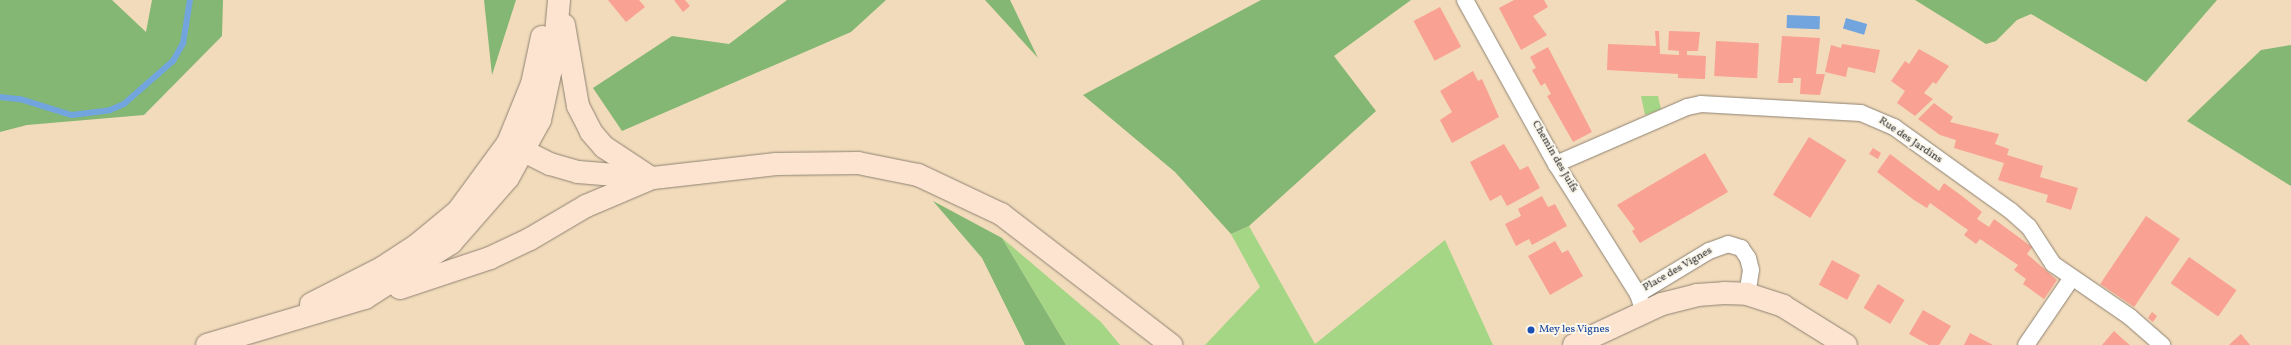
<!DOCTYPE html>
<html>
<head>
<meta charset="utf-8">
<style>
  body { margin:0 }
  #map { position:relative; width:2291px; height:345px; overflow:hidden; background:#f2dbbb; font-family:Vollkorn,serif }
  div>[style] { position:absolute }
  .green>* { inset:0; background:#a4d686 }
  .forest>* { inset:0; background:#83b773 }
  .water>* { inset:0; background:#72a5de; transform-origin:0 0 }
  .stream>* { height:5.5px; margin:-2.75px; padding:0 2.75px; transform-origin:2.75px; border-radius:2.75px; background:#72a5de }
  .building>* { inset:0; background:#f9a193; transform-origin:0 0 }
  .roads { filter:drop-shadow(0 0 1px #8e8373) drop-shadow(0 0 1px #8e8373) }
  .street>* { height:16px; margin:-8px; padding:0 8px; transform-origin:8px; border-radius:8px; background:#fff }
  .secondary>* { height:22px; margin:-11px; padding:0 11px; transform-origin:11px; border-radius:11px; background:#fde4d1 }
  .dots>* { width:11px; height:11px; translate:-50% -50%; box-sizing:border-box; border:2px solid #fbf7ec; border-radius:50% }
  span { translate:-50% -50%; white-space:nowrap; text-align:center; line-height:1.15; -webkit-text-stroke:4px #fbf7ec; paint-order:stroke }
  .street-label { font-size:11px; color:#2b2b2b }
  .transit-label { font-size:11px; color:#164399 }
  .left { translate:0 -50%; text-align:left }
</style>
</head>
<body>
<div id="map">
  <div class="green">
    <i style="clip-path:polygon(1641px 96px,1658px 96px,1661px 109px,1645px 115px)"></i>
    <i style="clip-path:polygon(1249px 226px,1315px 344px,1445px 240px,1493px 345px,1205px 345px,1260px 287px,1231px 234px)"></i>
    <i style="clip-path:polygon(1002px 238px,1101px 322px,1120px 345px,1066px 345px)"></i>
  </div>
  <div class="forest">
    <i style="clip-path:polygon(0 0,112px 0,146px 32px,152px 0,223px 0,222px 36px,144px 115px,27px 125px,0 132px)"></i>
    <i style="clip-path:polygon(484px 0,516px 0,492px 75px)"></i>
    <i style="clip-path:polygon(787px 0,886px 0,851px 32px,622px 131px,593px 88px,672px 36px,729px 44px)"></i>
    <i style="clip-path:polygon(985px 0,1010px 0,1038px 58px)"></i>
    <i style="clip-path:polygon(1261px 0,1411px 0,1334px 56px,1376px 111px,1249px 226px,1231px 234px,1175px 172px,1083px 95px)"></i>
    <i style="clip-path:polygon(1915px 0,2217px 0,2146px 82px,2031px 14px,2017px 20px,1996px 41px,1986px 44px)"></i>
    <i style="clip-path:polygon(2291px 45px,2291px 186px,2187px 121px,2261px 50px)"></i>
    <i style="clip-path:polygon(933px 201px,1002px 238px,1066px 345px,1025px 345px,982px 258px)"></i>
  </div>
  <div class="water">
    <i style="left:1787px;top:15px;width:33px;height:13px;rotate:2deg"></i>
    <i style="left:1846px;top:18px;width:22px;height:11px;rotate:16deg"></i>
  </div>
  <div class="stream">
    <i style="left:0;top:97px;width:20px;rotate:6deg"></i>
    <i style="left:20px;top:99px;width:54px;rotate:17.1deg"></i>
    <i style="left:72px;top:115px;width:38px;rotate:-7deg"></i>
    <i style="left:110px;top:110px;width:15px;rotate:-23deg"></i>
    <i style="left:124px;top:104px;width:65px;rotate:-41.3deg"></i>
    <i style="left:173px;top:61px;width:20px;rotate:-60deg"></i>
    <i style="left:183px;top:44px;width:45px;rotate:-81deg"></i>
  </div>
  <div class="building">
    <i style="clip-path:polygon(608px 0,639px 0,645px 7px,626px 22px)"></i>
    <i style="clip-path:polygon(674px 0,685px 0,690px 6px,683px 12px)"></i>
    <i style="clip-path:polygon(1514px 0,1544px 0,1548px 7px,1533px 16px,1547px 35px,1521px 50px,1499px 8px)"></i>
    <i style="left:1440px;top:7px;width:45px;height:30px;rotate:62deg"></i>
    <i style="clip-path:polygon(1655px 31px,1659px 31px,1660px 54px,1679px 55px,1679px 51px,1668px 50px,1669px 31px,1700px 32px,1698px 51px,1687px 51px,1687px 55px,1706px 56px,1705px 79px,1678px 78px,1678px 74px,1607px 70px,1608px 44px,1656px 46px)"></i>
    <i style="clip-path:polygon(1782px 36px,1820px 38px,1816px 74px,1825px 74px,1820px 95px,1800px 94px,1801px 78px,1793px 78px,1793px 83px,1778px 83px)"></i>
    <i style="left:1716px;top:41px;width:43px;height:35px;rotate:3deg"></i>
    <i style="clip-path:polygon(1842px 44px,1880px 50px,1875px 73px,1848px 67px,1846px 77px,1825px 72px,1831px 45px,1841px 48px)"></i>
    <i style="clip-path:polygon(1548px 47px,1592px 132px,1573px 142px,1547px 96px,1551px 94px,1545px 83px,1541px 86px,1532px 70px,1536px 68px,1530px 57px)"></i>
    <i style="clip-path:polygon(1919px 49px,1949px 66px,1936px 84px,1933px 82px,1924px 93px,1933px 99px,1915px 116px,1897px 103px,1905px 91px,1891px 81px,1905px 61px,1909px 64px)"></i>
    <i style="clip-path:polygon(1473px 71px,1478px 81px,1482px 79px,1499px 117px,1452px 143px,1440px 120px,1452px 112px,1440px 91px)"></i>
    <i style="clip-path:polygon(1934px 103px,1953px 117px,1950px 122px,1999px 134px,1995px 144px,2009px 149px,2007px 155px,2043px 166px,2040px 177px,2078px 188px,2071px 210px,2046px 202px,2048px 195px,1998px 180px,2004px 163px,1954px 148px,1956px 140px,1940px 135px,1918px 119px)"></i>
    <i style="left:1809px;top:137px;width:44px;height:68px;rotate:32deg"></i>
    <i style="clip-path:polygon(1504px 144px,1520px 170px,1528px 166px,1540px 188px,1507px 206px,1501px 195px,1490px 201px,1470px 162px)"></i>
    <i style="clip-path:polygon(1873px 148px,1881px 153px,1878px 159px,1869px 154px)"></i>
    <i style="clip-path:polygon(1705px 153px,1728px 192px,1640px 243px,1632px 231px,1635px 229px,1617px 205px)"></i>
    <i style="clip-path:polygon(1890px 154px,1939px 191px,1944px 183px,1962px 196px,1982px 212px,1977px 219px,1989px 227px,1994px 219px,2032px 247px,2027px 254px,2057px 280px,2044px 299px,2023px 284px,2026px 279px,2014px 270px,2018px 265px,1980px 239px,1976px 244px,1964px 235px,1968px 230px,1930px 203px,1927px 208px,1914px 200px,1877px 172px)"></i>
    <i style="clip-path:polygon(1542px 196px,1548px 207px,1555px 204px,1567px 226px,1532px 245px,1529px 239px,1516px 246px,1505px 224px,1521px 216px,1518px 209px)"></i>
    <i style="left:2146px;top:216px;width:41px;height:82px;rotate:34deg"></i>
    <i style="clip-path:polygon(1555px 241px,1562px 253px,1568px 250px,1583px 276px,1550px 295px,1528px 256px)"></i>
    <i style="left:2189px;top:257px;width:58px;height:32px;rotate:35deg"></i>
    <i style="left:1832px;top:260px;width:32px;height:28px;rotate:28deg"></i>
    <i style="left:1878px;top:284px;width:31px;height:28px;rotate:31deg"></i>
    <i style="clip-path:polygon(1923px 310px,1951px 326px,1939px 345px,1929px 345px,1909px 334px)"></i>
    <i style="clip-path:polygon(2152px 312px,2157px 316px,2153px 322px,2148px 318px)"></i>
    <i style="clip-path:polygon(2114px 331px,2125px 341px,2130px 345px,2102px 345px)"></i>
    <i style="clip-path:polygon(1970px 333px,1993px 345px,1964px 345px)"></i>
    <i style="clip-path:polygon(2241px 334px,2250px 345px,2229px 345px,2232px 342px)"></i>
  </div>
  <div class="roads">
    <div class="street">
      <i style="left:1465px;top:0;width:188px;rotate:61deg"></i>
      <i style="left:1556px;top:164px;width:154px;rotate:57.8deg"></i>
      <i style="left:1638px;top:294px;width:20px;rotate:72deg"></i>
      <i style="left:1556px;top:164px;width:143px;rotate:-23.5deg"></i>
      <i style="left:1687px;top:107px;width:14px;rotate:-12deg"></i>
      <i style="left:1701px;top:104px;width:160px;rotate:3.2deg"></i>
      <i style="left:1861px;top:113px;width:36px;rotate:23deg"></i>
      <i style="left:1894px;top:127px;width:144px;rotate:35.7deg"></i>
      <i style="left:2011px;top:211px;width:24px;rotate:42deg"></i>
      <i style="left:2029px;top:227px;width:44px;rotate:57deg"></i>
      <i style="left:2053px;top:264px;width:93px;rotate:34.5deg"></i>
      <i style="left:2130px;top:317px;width:43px;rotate:41.2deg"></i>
      <i style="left:1638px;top:294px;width:83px;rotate:-31.2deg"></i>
      <i style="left:1709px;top:251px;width:20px;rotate:-20deg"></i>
      <i style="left:1728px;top:244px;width:14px;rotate:17deg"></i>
      <i style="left:1741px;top:248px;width:12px;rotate:55deg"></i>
      <i style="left:1748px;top:258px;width:12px;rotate:76deg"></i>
      <i style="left:1751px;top:270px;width:24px;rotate:99deg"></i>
      <i style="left:2026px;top:345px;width:80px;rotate:-55.7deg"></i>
    </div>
    <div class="secondary">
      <i style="left:564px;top:25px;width:82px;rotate:80.2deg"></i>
      <i style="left:578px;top:106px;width:29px;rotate:63deg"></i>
      <i style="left:591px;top:132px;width:20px;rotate:49deg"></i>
      <i style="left:604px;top:147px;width:53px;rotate:33.4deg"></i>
      <i style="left:508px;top:143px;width:47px;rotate:26.6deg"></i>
      <i style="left:550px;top:164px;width:29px;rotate:16deg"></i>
      <i style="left:578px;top:172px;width:75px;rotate:4.6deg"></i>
      <i style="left:653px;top:178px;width:124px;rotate:-6.5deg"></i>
      <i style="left:776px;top:164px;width:82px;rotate:-0.7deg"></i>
      <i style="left:858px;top:163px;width:61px;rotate:11.3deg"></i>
      <i style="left:918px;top:175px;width:92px;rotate:25.2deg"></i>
      <i style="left:1001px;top:214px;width:215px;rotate:37.6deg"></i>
      <i style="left:400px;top:288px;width:95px;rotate:-18.4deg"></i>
      <i style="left:490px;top:258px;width:44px;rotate:-25.4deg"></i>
      <i style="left:530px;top:239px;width:65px;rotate:-30.5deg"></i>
      <i style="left:586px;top:206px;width:69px;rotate:-22.9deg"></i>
      <i style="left:311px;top:304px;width:80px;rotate:-26.9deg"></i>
      <i style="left:382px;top:268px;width:42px;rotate:-33.3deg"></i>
      <i style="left:417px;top:245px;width:53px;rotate:-39.7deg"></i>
      <i style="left:458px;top:211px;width:84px;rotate:-53.7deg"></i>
      <i style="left:508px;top:143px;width:64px;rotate:-67.9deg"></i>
      <i style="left:532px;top:84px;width:48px;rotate:-78deg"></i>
      <i style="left:207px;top:345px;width:165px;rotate:-16.6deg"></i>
      <i style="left:365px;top:298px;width:102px;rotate:-32.6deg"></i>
      <i style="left:451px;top:243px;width:86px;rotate:-48.8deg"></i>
      <i style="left:508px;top:178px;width:66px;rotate:-61.1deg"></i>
      <i style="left:540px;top:120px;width:66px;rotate:-77.8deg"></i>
      <i style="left:554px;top:55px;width:55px;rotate:-84.8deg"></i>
      <i style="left:1574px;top:345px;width:97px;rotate:-25deg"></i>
      <i style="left:1662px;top:304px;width:36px;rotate:-14deg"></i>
      <i style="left:1697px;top:295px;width:27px;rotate:-4deg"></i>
      <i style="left:1724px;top:293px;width:23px;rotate:2deg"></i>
      <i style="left:1747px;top:294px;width:38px;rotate:18deg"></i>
      <i style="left:1783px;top:306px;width:74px;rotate:31.8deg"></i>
    </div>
  </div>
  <div class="dots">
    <i style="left:1531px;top:330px;background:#1a4fb4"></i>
  </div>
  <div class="street-label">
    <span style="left:1910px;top:141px;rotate:34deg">Rue des Jardins</span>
    <span style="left:1554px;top:157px;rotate:60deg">Chemin des Juifs</span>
    <span style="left:1678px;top:270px;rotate:-30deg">Place des Vignes</span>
  </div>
  <div class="transit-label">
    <span class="left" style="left:1539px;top:330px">Mey les Vignes</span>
  </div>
</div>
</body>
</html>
